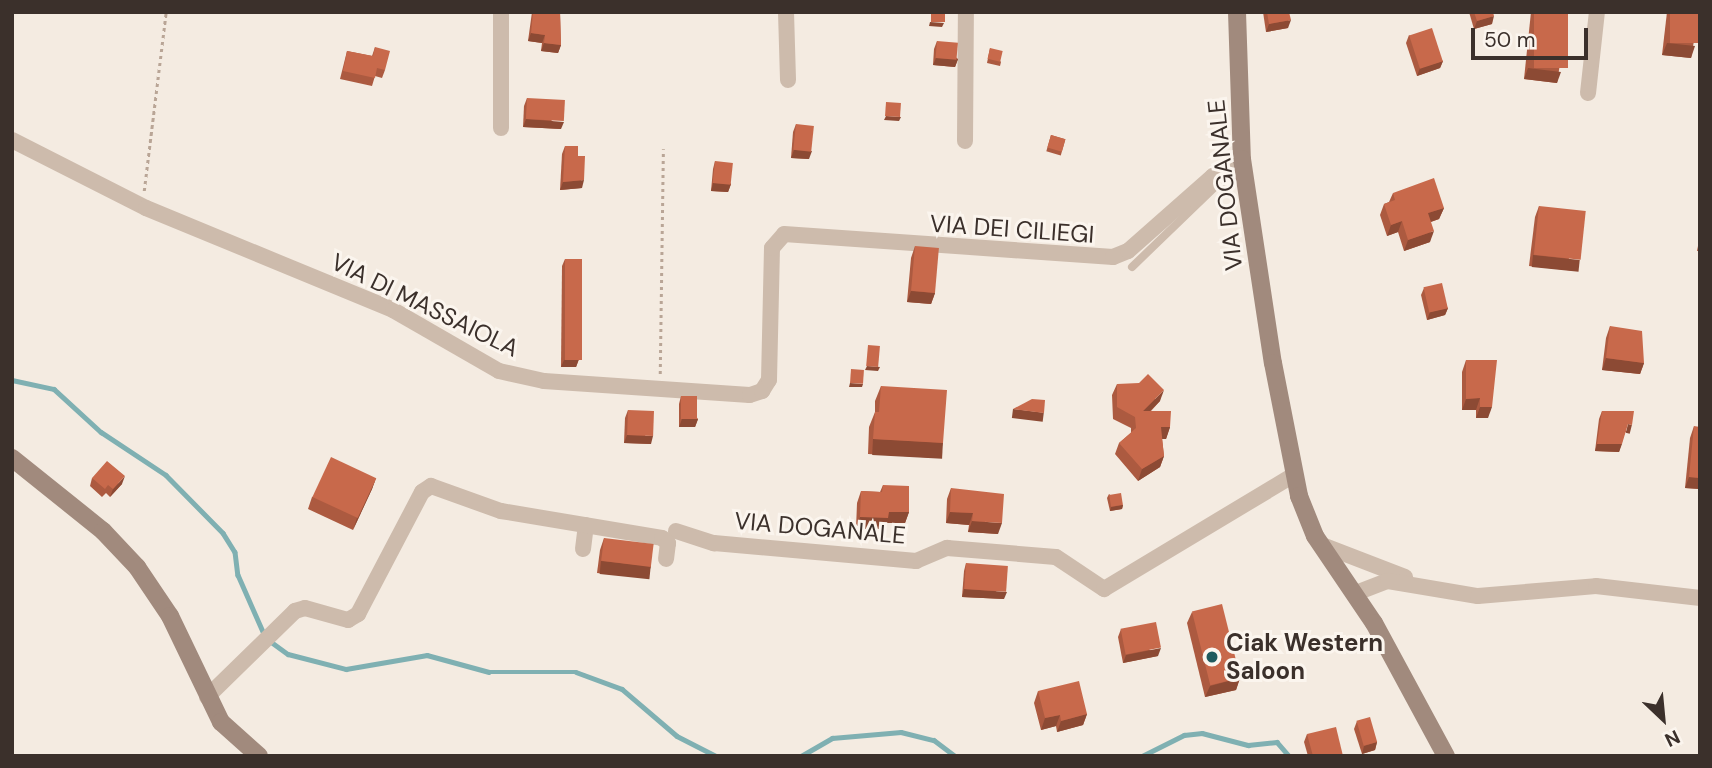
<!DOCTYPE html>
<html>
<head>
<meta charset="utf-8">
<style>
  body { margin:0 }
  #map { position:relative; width:1712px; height:768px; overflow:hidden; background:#f4ebe1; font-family:"DM Sans",sans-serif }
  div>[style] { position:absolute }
  .stream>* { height:4.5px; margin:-2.25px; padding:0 2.25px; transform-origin:2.25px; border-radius:2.25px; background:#7fb0b2 }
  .path>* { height:2.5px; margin-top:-1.25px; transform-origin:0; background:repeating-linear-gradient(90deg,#b9a596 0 3.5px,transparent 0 7px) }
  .lane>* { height:8px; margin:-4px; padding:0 4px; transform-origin:4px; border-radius:4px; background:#cdbbac }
  .street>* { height:16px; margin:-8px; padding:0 8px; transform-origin:8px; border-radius:8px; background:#cdbbac }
  .secondary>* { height:18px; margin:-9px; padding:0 9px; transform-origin:9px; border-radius:9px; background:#a18a7d }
  .wall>* { inset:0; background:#ac5a40; transform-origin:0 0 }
  .shaded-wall>* { inset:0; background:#8c4a34; transform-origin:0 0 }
  .building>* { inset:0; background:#c8694b; transform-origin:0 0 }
  .dots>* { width:19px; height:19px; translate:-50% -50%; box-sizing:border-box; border:4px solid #fbf5ee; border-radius:50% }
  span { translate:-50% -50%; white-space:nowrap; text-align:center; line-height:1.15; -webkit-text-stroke:6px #fbf5ee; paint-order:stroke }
  .street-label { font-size:24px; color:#3b302b }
  .poi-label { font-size:24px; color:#3b302b; font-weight:700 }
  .left { translate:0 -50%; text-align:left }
  .frame { position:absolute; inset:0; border:14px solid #3b302b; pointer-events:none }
  .north { position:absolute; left:1628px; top:684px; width:70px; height:70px; -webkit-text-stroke:5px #fbf5ee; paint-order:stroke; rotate:154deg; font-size:19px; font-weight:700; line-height:28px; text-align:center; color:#3b302b }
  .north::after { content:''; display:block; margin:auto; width:24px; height:32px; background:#3b302b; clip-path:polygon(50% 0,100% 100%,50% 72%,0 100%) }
  .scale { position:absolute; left:1471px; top:28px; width:117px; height:32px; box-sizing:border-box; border:4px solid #3b302b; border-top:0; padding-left:9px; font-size:21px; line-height:24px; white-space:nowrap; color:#3b302b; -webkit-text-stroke:5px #fbf5ee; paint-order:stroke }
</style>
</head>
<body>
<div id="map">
  <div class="stream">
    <i style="left:12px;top:380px;width:43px;rotate:12.1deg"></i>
    <i style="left:54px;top:389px;width:64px;rotate:42.5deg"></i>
    <i style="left:101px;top:432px;width:78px;rotate:33.5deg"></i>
    <i style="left:166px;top:475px;width:81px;rotate:45.5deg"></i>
    <i style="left:223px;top:533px;width:22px;rotate:58deg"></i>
    <i style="left:235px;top:552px;width:23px;rotate:83deg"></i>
    <i style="left:238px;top:575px;width:64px;rotate:66.2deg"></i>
    <i style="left:270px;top:641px;width:22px;rotate:36deg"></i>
    <i style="left:288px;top:654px;width:60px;rotate:14.5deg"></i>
    <i style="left:346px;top:669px;width:82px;rotate:-9.8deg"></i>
    <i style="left:427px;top:655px;width:64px;rotate:15.3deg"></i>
    <i style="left:489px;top:672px;width:87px"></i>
    <i style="left:576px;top:672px;width:49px;rotate:20.3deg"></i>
    <i style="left:622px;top:689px;width:72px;rotate:40.5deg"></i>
    <i style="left:677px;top:736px;width:44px;rotate:27.1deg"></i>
    <i style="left:801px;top:756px;width:36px;rotate:-30deg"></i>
    <i style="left:832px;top:738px;width:69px;rotate:-5deg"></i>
    <i style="left:901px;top:732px;width:34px;rotate:14deg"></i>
    <i style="left:934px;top:740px;width:26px;rotate:37deg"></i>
    <i style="left:1142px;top:756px;width:47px;rotate:-26.6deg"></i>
    <i style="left:1184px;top:735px;width:18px;rotate:-6deg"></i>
    <i style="left:1202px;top:733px;width:48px;rotate:14.6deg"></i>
    <i style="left:1248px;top:745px;width:29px;rotate:-6deg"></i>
    <i style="left:1277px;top:742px;width:18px;rotate:49deg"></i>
  </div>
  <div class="path">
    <i style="left:144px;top:191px;width:180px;rotate:-83deg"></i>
    <i style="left:660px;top:374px;width:225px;rotate:-89.2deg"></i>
  </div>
  <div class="lane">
    <i style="left:1132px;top:267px;width:118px;rotate:-44deg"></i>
    <i style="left:1217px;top:185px;width:31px;rotate:-27deg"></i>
  </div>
  <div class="street">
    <i style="left:501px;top:12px;width:116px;rotate:90deg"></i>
    <i style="left:786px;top:12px;width:68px;rotate:88.3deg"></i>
    <i style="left:1588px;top:93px;width:81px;rotate:-83.7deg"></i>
    <i style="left:12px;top:140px;width:150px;rotate:26.9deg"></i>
    <i style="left:146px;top:208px;width:267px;rotate:22.4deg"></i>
    <i style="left:393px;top:310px;width:122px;rotate:29.9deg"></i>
    <i style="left:499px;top:371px;width:46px;rotate:12.5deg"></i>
    <i style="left:544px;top:381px;width:206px;rotate:3.9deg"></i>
    <i style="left:750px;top:395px;width:13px;rotate:-18deg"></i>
    <i style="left:762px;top:391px;width:13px;rotate:-58deg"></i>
    <i style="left:769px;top:380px;width:132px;rotate:-88.7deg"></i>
    <i style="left:772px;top:248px;width:18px;rotate:-49deg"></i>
    <i style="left:784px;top:234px;width:330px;rotate:4deg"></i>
    <i style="left:1113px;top:257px;width:16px;rotate:-22deg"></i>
    <i style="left:1128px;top:251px;width:113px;rotate:-41.4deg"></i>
    <i style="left:1213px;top:176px;width:34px;rotate:-30deg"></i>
    <i style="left:965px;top:141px;width:129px;rotate:-89.6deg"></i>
    <i style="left:676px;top:531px;width:40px;rotate:18deg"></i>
    <i style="left:714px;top:543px;width:203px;rotate:5.1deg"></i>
    <i style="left:916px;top:561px;width:34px;rotate:-23deg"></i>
    <i style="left:947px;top:548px;width:109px;rotate:4.7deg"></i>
    <i style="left:1056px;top:557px;width:58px;rotate:33.7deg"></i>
    <i style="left:1104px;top:589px;width:222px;rotate:-31deg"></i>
    <i style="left:1322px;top:545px;width:89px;rotate:21.1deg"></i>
    <i style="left:583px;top:549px;width:24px;rotate:-83deg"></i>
    <i style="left:1356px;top:593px;width:34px;rotate:-21deg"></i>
    <i style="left:1388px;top:581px;width:91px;rotate:9.5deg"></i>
    <i style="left:1478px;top:596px;width:118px;rotate:-4.8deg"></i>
    <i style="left:1596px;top:586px;width:105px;rotate:6.6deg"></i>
    <i style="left:207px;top:697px;width:123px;rotate:-44.3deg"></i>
    <i style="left:295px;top:611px;width:10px;rotate:-17deg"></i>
    <i style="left:305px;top:608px;width:45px;rotate:15.6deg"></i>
    <i style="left:348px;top:620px;width:12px;rotate:-31deg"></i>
    <i style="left:358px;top:614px;width:138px;rotate:-62.3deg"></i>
    <i style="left:422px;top:492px;width:11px;rotate:-34deg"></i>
    <i style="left:431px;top:486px;width:74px;rotate:19.7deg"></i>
    <i style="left:501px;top:511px;width:163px;rotate:9.5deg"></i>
    <i style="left:662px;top:538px;width:8px;rotate:40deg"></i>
    <i style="left:668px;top:543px;width:16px;rotate:97deg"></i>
  </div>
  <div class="secondary">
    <i style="left:1237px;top:12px;width:147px;rotate:88.1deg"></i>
    <i style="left:1242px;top:159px;width:206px;rotate:81.4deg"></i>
    <i style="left:1273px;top:363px;width:136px;rotate:78.9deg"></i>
    <i style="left:1299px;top:496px;width:43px;rotate:68.2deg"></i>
    <i style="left:1315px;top:536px;width:105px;rotate:55.9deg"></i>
    <i style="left:1374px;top:623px;width:151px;rotate:61.6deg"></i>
    <i style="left:12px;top:458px;width:117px;rotate:38.7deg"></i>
    <i style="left:103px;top:531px;width:50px;rotate:46.6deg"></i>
    <i style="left:137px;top:567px;width:59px;rotate:56deg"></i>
    <i style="left:170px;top:616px;width:118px;rotate:64.3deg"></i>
    <i style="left:221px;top:722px;width:51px;rotate:41.8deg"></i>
  </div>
  <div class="wall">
    <i style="clip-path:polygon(532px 12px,560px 12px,561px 45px,558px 53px,541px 51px,542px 43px,528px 41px)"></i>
    <i style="clip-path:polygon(1263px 12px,1289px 12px,1288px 28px,1266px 32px)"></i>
    <i style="clip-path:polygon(1469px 12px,1493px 12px,1492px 24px,1474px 29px)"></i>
    <i style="clip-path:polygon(1531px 12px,1568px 12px,1557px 83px,1524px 79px)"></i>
    <i style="clip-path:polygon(1667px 12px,1699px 12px,1691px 58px,1662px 55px)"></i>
    <i style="clip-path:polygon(1409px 35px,1443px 61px,1440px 68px,1417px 76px,1406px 43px)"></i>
    <i style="clip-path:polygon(937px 41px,958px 59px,955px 67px,933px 65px,934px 49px)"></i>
    <i style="clip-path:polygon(375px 47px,385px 70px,382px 78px,375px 76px,372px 86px,340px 79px,347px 51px,372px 56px)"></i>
    <i style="clip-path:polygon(990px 48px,1001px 62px,1000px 66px,987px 63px)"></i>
    <i style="clip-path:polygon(527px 98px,561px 129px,523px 127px,524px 106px)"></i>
    <i style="clip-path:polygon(796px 124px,809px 159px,791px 158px,793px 132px)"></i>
    <i style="left:1051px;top:135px;width:15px;height:17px;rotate:16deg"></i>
    <i style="clip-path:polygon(565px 146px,578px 156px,582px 188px,560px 190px,562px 154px)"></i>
    <i style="clip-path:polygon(715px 161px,731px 184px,728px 192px,711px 191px,713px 169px)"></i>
    <i style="clip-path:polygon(1393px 193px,1444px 208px,1439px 219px,1431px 222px,1430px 242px,1404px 251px,1398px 232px,1387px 236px,1380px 215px,1384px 204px,1389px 202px)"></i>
    <i style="clip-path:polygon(1539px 206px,1576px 271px,1529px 266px,1535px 217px)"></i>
    <i style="clip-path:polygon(1700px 236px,1700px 251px,1697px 251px)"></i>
    <i style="clip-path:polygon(915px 246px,935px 293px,931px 304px,907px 302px,911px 258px)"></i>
    <i style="clip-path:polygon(565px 259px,579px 359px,576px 367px,561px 367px,562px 266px)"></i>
    <i style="clip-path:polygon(1424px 288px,1448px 308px,1445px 315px,1427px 320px,1421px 295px)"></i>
    <i style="clip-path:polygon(1610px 326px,1644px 363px,1640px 374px,1602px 370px,1606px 338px)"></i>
    <i style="clip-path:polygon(1466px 360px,1488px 418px,1476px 418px,1476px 410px,1462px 410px,1462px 372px)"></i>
    <i style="clip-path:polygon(1117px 384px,1160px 401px,1151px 411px,1170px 427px,1166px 439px,1162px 439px,1164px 456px,1160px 467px,1138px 481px,1115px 454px,1119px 443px,1131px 433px,1131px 428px,1113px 419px,1112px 395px)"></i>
    <i style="clip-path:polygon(881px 386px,943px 443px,938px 458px,868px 454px,869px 427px,875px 412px,875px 401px)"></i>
    <i style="clip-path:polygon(681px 396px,698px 419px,695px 427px,679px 427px,679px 404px)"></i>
    <i style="clip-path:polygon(628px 410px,651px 444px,624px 443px,625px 418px)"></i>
    <i style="clip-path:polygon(1602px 411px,1629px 433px,1625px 432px,1619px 452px,1595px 451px,1599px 419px)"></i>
    <i style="clip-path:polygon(1694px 426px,1700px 489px,1685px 488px,1690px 438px)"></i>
    <i style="clip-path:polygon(92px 478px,122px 484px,110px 497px,106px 493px,102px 497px,90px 486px)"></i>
    <i style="clip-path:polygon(376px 478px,372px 489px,353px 530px,308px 509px,312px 497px)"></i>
    <i style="clip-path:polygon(883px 485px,909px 512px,905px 523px,887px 523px,884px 529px,856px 529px,857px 503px,861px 491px,880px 492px)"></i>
    <i style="clip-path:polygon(951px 488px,998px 534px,968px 532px,969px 525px,946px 523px,947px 499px)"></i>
    <i style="clip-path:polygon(1109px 494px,1123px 505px,1122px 509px,1110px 511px,1107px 498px)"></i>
    <i style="clip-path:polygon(604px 538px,651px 566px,647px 578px,597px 573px,600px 550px)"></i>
    <i style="clip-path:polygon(966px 563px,1004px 599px,962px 597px,964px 571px)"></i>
    <i style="clip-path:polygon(1192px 612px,1240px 678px,1236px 690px,1205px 697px,1187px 623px)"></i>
    <i style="clip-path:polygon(1121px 629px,1158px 656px,1123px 663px,1118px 637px)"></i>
    <i style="clip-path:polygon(1038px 691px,1087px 714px,1083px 725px,1057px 732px,1056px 726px,1041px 730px,1034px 703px)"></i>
    <i style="clip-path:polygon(1357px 721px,1377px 742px,1375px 750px,1362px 754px,1354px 729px)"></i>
    <i style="clip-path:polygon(1307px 734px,1343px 756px,1308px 756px,1304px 742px)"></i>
  </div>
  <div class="shaded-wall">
    <i style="clip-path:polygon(1494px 16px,1492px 24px,1474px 29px,1477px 21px)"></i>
    <i style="clip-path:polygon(1291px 20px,1288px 28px,1266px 32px,1269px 24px)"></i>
    <i style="clip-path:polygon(930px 22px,944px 23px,942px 27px,929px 26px)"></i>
    <i style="clip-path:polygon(531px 33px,545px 35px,542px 43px,528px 41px)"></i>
    <i style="clip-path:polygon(544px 43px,561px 45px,558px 53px,541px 51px)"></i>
    <i style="clip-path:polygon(1667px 43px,1695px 46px,1691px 58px,1662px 55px)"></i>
    <i style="clip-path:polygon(936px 58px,958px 59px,955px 67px,933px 65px)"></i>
    <i style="clip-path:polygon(1443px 61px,1440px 68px,1417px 76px,1420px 68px)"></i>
    <i style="clip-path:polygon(1528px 68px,1561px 72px,1557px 83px,1524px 79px)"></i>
    <i style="clip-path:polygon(886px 116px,901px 117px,899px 121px,884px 120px)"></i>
    <i style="clip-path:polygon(526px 119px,564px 122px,561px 129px,523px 127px)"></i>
    <i style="clip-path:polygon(794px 150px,812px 151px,809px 159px,791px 158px)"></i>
    <i style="clip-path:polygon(584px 180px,582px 188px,560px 190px,563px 182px)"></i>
    <i style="clip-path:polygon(713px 183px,731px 184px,728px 192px,711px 191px)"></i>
    <i style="clip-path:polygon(1444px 208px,1439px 219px,1424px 224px,1428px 213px)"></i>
    <i style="clip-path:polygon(1402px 221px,1398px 232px,1387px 236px,1391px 225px)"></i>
    <i style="clip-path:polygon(1434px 231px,1430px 242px,1404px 251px,1408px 240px)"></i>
    <i style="left:1533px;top:255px;width:47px;height:12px;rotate:6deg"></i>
    <i style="clip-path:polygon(911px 291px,935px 293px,931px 304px,907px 302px)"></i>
    <i style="clip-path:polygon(1448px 308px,1445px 315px,1427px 320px,1430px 312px)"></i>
    <i style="clip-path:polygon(1606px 358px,1644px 363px,1640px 374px,1602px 370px)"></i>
    <i style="clip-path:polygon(579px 359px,576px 367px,561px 367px,564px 360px)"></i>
    <i style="clip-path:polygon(867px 366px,880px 367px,878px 371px,865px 370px)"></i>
    <i style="clip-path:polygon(850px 383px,863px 384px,862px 387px,849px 387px)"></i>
    <i style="clip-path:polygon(1164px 390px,1160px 401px,1139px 422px,1143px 411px)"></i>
    <i style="clip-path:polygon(1480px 398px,1476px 410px,1462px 410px,1466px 399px)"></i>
    <i style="clip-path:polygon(1480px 407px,1492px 407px,1488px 418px,1476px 418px)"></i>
    <i style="left:1013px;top:409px;width:31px;height:9px;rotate:7deg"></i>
    <i style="clip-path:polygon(682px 419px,698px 419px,695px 427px,679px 427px)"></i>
    <i style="left:1628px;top:424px;width:4px;height:9px;rotate:14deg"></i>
    <i style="clip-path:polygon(1161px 427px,1170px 427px,1166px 439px,1156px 439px)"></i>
    <i style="clip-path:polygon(627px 435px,653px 436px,651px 444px,624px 443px)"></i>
    <i style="left:873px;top:439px;width:70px;height:16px;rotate:3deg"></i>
    <i style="clip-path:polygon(1597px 444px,1622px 444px,1619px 452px,1595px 451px)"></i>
    <i style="clip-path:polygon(1164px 456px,1160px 467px,1138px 481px,1142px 469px)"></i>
    <i style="clip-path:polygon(125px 476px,122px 484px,110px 497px,113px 489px)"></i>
    <i style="clip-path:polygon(1689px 477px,1700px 478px,1700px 489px,1685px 488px)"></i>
    <i style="clip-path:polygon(376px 478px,372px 489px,353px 530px,357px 518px)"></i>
    <i style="clip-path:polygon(1123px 505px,1122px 509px,1110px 511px,1111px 507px)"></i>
    <i style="clip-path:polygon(889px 512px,909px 512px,905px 523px,887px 523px,884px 529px,856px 529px,860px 517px)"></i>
    <i style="clip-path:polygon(950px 512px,973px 513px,969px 525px,946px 523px)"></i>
    <i style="clip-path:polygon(972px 521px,1002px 523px,998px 534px,968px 532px)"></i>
    <i style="left:601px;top:561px;width:50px;height:13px;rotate:6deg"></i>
    <i style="clip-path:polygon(964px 589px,1007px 592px,1004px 599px,962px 597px)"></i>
    <i style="clip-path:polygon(1161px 648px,1158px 656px,1123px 663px,1126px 655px)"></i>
    <i style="clip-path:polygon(1240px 678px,1236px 690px,1205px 697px,1210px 686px)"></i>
    <i style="clip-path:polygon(1087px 714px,1083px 725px,1057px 732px,1061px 721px)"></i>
    <i style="clip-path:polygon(1060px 715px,1056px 726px,1041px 730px,1045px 718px)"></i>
    <i style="clip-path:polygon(1377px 742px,1375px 750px,1362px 754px,1364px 746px)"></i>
  </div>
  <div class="building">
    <i style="clip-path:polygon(533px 12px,560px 12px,561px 45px,544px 43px,545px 35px,531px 33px)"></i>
    <i style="left:931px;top:12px;width:14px;height:10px"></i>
    <i style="clip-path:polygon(1267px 12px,1289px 12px,1291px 20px,1269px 24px)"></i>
    <i style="clip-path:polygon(1474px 12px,1493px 12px,1494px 16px,1477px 21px)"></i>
    <i style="left:1534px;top:12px;width:34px;height:56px"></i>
    <i style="left:1670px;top:12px;width:29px;height:31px"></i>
    <i style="left:1432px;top:28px;width:35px;height:24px;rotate:72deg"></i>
    <i style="left:937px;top:41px;width:21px;height:17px;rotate:5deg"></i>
    <i style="clip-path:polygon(375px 47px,390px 51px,385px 70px,377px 68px,375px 78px,343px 71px,347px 51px,373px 56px)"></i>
    <i style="left:990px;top:48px;width:13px;height:11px;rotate:13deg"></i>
    <i style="left:527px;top:98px;width:38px;height:21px;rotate:3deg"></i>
    <i style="left:886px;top:102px;width:15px;height:14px;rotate:4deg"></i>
    <i style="left:796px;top:124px;width:18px;height:26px;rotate:6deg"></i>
    <i style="left:1051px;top:135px;width:15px;height:13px;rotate:16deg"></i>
    <i style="clip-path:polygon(565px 146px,578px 146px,578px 156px,585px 156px,584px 180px,563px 182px)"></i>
    <i style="left:715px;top:161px;width:18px;height:22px;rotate:6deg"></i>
    <i style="clip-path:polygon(1434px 178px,1444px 208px,1428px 213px,1434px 231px,1408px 240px,1402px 221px,1391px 225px,1384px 204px,1395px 200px,1393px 193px)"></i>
    <i style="left:1539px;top:206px;width:47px;height:49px;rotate:6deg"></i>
    <i style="left:915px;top:246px;width:24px;height:45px;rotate:5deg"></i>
    <i style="left:565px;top:259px;width:17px;height:101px"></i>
    <i style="left:1442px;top:283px;width:26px;height:19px;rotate:77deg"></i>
    <i style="clip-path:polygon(1610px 326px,1642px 331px,1644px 363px,1606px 358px)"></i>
    <i style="left:868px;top:345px;width:12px;height:21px;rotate:5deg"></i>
    <i style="clip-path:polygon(1466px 360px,1497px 360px,1492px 407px,1480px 407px,1480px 398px,1466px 399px)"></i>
    <i style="left:851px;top:369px;width:13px;height:14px;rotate:4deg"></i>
    <i style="clip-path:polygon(1148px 374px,1164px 390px,1143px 411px,1171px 411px,1170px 427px,1161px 427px,1164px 456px,1142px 469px,1119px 443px,1136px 428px,1135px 417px,1117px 407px,1117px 384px,1139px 383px)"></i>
    <i style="clip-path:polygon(881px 386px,947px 390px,943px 443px,873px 439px,875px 412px,879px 412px)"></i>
    <i style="left:681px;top:396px;width:16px;height:23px"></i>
    <i style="clip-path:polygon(1032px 399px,1045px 400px,1044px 413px,1013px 409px)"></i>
    <i style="left:628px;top:410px;width:26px;height:25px;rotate:2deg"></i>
    <i style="clip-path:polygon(1602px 411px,1634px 411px,1632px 425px,1628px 424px,1622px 444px,1597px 444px)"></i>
    <i style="clip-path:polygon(1694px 426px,1700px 427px,1700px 478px,1689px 477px)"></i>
    <i style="left:331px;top:457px;width:50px;height:44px;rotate:25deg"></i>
    <i style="clip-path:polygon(107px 461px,125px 476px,113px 489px,108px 485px,105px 489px,92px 478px)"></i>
    <i style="clip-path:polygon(883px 485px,909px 486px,909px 512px,889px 512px,888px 518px,860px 517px,861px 491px,882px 492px)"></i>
    <i style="clip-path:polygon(951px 488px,1004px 494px,1002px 523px,972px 521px,973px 513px,950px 512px)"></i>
    <i style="left:1121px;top:493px;width:12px;height:12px;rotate:81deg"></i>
    <i style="left:604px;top:538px;width:50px;height:23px;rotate:7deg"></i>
    <i style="left:966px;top:563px;width:42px;height:26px;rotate:4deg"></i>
    <i style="left:1222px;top:604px;width:76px;height:31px;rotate:76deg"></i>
    <i style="left:1156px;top:622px;width:26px;height:36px;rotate:79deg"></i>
    <i style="clip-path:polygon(1079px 681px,1087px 714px,1061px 721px,1060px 715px,1045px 718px,1038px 691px)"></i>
    <i style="left:1370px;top:717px;width:26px;height:14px;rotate:74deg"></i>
    <i style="clip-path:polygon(1336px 727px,1343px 756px,1313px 756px,1307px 734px)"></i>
  </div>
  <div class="dots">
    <i style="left:1212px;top:657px;background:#1f5a5e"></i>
  </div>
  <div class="street-label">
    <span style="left:1225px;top:185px;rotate:-96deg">VIA DOGANALE</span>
    <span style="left:1012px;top:229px;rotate:4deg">VIA DEI CILIEGI</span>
    <span style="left:425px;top:305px;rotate:26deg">VIA DI MASSAIOLA</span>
    <span style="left:820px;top:528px;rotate:5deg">VIA DOGANALE</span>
  </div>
  <div class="poi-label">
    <span class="left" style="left:1226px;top:657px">Ciak Western<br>Saloon</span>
  </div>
  <div class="frame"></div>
  <div class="north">N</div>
  <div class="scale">50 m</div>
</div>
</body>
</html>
